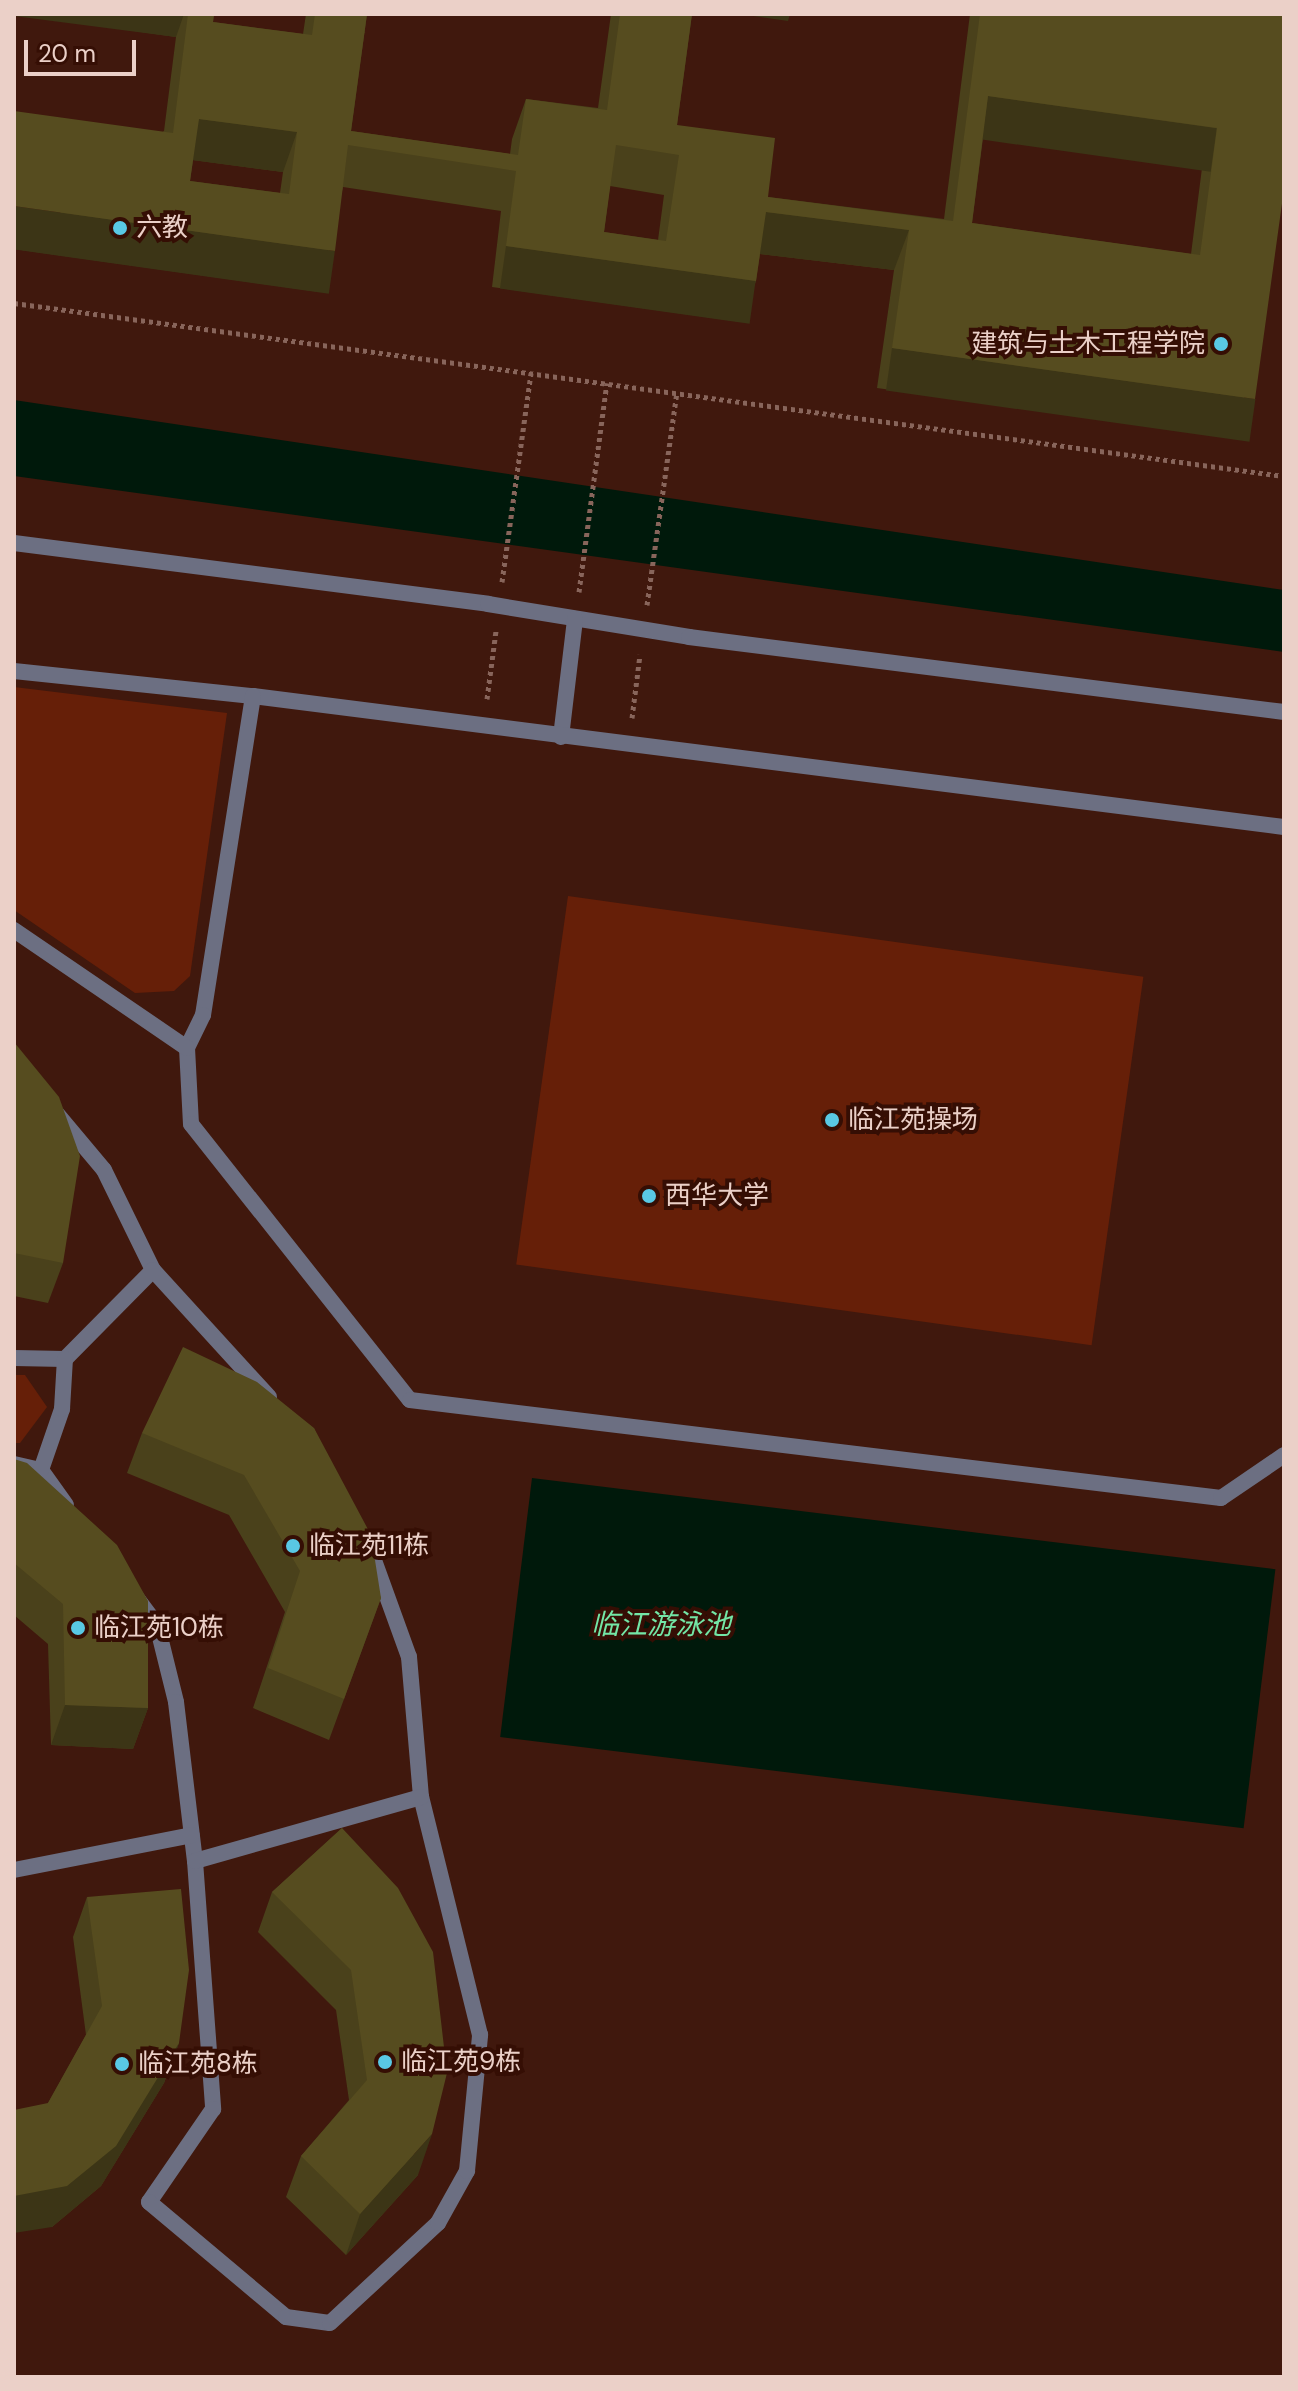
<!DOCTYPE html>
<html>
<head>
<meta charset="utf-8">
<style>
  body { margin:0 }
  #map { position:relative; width:1298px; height:2391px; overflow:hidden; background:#40180d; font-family:"DM Sans","Noto Sans SC",sans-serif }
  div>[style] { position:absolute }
  .green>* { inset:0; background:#661f08; transform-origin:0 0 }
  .water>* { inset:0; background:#00190b; transform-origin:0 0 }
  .path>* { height:5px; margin-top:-2.5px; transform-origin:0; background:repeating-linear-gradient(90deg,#88655b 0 4px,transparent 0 8px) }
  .service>* { height:16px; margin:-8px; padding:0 8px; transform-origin:8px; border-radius:8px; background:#6c6f82 }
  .minor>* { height:16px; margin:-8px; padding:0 8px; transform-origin:8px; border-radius:8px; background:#6c6f82 }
  .wall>* { inset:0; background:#4a411b }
  .shaded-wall>* { inset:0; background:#3c3516; transform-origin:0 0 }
  .building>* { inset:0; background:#564c1f }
  .dots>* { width:22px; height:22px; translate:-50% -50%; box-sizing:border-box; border:4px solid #350e04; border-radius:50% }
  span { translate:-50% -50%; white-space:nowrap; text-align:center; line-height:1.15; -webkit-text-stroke:8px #350e04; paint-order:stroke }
  .poi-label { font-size:26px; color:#ebd0c8 }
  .left { translate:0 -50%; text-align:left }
  .right { translate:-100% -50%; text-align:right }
  .water-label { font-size:28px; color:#73e6a6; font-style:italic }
  .frame { position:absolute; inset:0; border:16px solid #ebd0c8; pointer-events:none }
  .scale { position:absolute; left:24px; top:40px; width:112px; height:36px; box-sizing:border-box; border:4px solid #ebd0c8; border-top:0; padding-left:10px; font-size:24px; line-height:28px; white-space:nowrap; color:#ebd0c8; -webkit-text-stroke:6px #350e04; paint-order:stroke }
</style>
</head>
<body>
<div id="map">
  <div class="green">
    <i style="clip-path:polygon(14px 687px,227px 713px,190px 976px,174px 991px,135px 993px,14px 910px)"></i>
    <i style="left:568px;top:896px;width:581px;height:372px;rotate:8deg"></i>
    <i style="clip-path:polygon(14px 1375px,25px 1375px,47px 1407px,20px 1443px,14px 1443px)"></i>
  </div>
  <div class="water">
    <i style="clip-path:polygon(14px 400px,1284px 590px,1284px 652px,14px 476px)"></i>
    <i style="left:532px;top:1478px;width:749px;height:261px;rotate:7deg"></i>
  </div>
  <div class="path">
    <i style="left:14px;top:303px;width:1282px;rotate:7.76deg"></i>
    <i style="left:502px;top:582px;width:211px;rotate:-82.1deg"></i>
    <i style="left:579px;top:592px;width:211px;rotate:-82.4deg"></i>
    <i style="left:647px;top:605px;width:215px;rotate:-82deg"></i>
    <i style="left:487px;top:699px;width:69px;rotate:-82.5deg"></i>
    <i style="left:632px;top:718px;width:64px;rotate:-82.8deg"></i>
  </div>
  <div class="service">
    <i style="left:14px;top:543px;width:478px;rotate:7.3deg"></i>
    <i style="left:488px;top:604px;width:204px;rotate:9.3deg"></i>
    <i style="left:689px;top:637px;width:600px;rotate:7.18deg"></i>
    <i style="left:561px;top:737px;width:119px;rotate:-83.2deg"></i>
  </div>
  <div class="minor">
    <i style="left:14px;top:671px;width:240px;rotate:6deg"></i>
    <i style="left:253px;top:696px;width:1039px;rotate:7.24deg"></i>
    <i style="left:253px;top:696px;width:323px;rotate:98.9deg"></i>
    <i style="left:203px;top:1015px;width:37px;rotate:116deg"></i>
    <i style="left:187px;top:1048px;width:76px;rotate:87deg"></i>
    <i style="left:191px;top:1124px;width:352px;rotate:51.6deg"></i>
    <i style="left:410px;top:1400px;width:817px;rotate:6.89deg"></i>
    <i style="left:1221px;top:1498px;width:76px;rotate:-34.3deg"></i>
    <i style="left:14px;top:930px;width:209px;rotate:34.3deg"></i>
    <i style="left:57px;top:1114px;width:73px;rotate:50deg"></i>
    <i style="left:104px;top:1170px;width:111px;rotate:63.9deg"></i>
    <i style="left:153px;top:1270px;width:172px;rotate:47.6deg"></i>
    <i style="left:14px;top:1358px;width:51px;rotate:1.1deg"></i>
    <i style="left:65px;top:1359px;width:125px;rotate:-45.3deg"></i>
    <i style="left:14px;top:1464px;width:28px;rotate:13deg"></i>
    <i style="left:41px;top:1470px;width:43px;rotate:54.5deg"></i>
    <i style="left:41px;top:1470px;width:65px;rotate:-71deg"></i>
    <i style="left:62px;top:1409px;width:50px;rotate:-86.6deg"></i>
    <i style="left:136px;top:1597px;width:35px;rotate:53deg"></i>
    <i style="left:157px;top:1625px;width:79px;rotate:76.1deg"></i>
    <i style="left:176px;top:1702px;width:160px;rotate:83.2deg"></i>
    <i style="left:195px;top:1861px;width:249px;rotate:85.8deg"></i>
    <i style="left:213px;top:2109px;width:113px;rotate:124.5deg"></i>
    <i style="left:149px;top:2202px;width:179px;rotate:40deg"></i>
    <i style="left:286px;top:2317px;width:44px;rotate:7.8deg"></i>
    <i style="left:330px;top:2323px;width:147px;rotate:-42.8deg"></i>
    <i style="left:438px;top:2223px;width:60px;rotate:-60.9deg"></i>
    <i style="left:467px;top:2171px;width:137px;rotate:-84.5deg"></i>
    <i style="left:480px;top:2035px;width:245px;rotate:-103.9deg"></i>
    <i style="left:421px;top:1797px;width:141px;rotate:-94.9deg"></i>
    <i style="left:409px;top:1657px;width:123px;rotate:-109.9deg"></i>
    <i style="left:195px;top:1861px;width:235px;rotate:-15.8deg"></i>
    <i style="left:14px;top:1870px;width:181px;rotate:-11.1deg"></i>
  </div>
  <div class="wall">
    <i style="clip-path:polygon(evenodd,14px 14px,214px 14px,213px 22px,303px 34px,306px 14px,367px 14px,351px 131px,510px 154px,512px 139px,526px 99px,598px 108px,611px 14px,692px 14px,677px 125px,768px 197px,944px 219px,970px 14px,1273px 14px,1241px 439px,877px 388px,894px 270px,760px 254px,756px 281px,741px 322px,492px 287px,501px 211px,343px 187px,320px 292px,14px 249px,164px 131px,176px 37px,14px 14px,983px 138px,1202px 168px,1191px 254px,972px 223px,983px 138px,14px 14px,193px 160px,283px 172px,280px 193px,190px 181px,193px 160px,14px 14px,610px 186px,664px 195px,658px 240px,604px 232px,610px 186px)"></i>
    <i style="clip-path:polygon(14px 1042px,63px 1263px,48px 1303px,14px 1296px)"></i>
    <i style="clip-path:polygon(314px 1428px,381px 1598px,329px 1740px,253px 1708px,285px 1612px,229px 1515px,127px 1473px,142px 1433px)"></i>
    <i style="clip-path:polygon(14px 1459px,148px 1708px,133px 1749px,51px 1745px,48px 1644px,14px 1615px)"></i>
    <i style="clip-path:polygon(342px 1828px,418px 2175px,346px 2255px,286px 2197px,301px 2156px,349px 2100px,336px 2010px,258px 1932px,272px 1892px)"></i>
    <i style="clip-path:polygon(87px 1897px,179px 2043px,164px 2083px,101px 2186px,52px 2227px,48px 2103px,86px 2035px,73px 1937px)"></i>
  </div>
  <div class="shaded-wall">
    <i style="clip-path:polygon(14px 14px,184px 14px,176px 37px,14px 16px)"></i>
    <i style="clip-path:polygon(740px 14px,790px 14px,788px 21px)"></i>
    <i style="left:988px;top:96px;width:231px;height:44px;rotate:8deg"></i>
    <i style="clip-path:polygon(199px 119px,297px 132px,283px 172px,184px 159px)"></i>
    <i style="left:14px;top:206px;width:324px;height:43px;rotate:8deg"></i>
    <i style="clip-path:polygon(766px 212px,909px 230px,894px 270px,751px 253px)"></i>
    <i style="left:506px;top:246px;width:252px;height:43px;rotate:8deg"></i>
    <i style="left:892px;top:348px;width:367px;height:43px;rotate:8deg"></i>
    <i style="clip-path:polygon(65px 1705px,148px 1708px,133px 1749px,51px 1745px)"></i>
    <i style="clip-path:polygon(179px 2043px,164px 2083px,101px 2186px,52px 2227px,14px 2233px,14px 2196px)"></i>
    <i style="clip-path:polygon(432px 2134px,418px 2175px,346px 2255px,360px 2214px)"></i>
  </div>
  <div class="building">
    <i style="clip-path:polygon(evenodd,188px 14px,214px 14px,213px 22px,312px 35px,315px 14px,367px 14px,351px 131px,518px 155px,526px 99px,607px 110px,620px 14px,692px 14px,677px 125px,775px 138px,768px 197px,953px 221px,980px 14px,1273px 14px,1284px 16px,1284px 189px,1255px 399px,892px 348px,909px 230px,766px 212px,756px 281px,506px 246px,516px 171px,348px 145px,335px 251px,14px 206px,14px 111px,173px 133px,188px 14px,988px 96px,1217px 128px,1200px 255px,972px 223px,988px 96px,188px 14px,199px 119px,297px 132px,289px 194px,190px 181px,199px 119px,188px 14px,616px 145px,679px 155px,666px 241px,604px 232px,616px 145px)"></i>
    <i style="clip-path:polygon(14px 1042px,59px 1097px,80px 1156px,63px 1263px,14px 1253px)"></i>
    <i style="clip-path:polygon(183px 1347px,257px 1382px,314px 1428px,371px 1535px,381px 1598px,344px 1699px,268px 1668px,300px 1571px,244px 1475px,142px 1433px)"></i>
    <i style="clip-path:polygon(14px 1459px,27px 1463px,117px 1545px,148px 1601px,148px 1708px,65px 1705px,63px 1604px,14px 1563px)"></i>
    <i style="clip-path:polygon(342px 1828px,398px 1888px,433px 1952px,447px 2073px,432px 2134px,360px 2214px,301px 2156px,367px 2080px,351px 1970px,272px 1892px)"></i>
    <i style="clip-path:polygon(181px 1889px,189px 1970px,179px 2043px,116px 2146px,67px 2186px,14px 2196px,14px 2110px,48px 2103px,102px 2006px,87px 1897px)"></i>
  </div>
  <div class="dots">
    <i style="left:120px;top:228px;background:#59c8e4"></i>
    <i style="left:1221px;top:344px;background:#59c8e4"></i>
    <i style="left:832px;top:1120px;background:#59c8e4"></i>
    <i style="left:649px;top:1196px;background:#59c8e4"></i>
    <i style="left:293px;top:1546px;background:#59c8e4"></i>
    <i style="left:78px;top:1628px;background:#59c8e4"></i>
    <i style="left:385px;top:2062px;background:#59c8e4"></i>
    <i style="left:122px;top:2064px;background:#59c8e4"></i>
  </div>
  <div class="poi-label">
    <span class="left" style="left:136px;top:228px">六教</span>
    <span class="right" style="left:1205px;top:344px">建筑与土木工程学院</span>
    <span class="left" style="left:848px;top:1120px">临江苑操场</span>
    <span class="left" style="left:665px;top:1196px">西华大学</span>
    <span class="left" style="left:309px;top:1546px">临江苑11栋</span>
    <span class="left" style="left:94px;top:1628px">临江苑10栋</span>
    <span class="left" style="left:401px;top:2062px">临江苑9栋</span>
    <span class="left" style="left:138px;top:2064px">临江苑8栋</span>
  </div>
  <div class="water-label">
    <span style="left:661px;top:1625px">临江游泳池</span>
  </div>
  <div class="frame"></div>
  <div class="scale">20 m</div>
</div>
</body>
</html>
